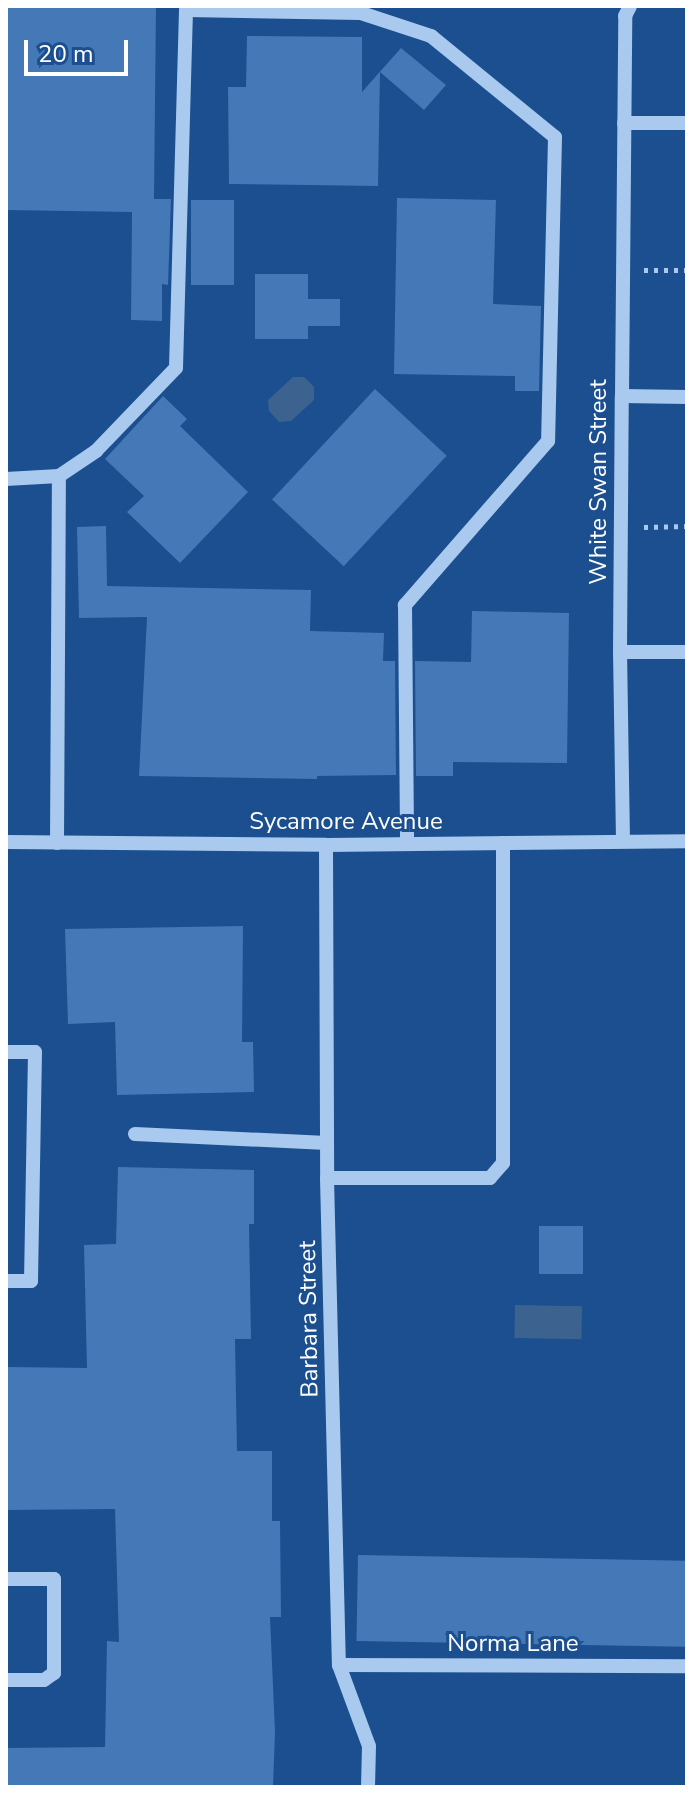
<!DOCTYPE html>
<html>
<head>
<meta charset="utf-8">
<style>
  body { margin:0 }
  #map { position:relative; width:693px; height:1793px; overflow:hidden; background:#1b4f8f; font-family:"Nunito Sans",sans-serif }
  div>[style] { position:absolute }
  .water>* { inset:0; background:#3c6290; transform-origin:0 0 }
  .building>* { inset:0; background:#4478b7; transform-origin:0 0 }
  .path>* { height:5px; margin-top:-2.5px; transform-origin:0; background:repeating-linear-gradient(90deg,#a9c9ee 0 4px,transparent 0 10px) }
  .minor>* { height:14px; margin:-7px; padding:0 7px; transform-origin:7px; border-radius:7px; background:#a9c9ee }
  span { translate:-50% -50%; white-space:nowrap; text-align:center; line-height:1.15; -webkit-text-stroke:6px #1b4f8f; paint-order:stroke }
  .street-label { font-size:24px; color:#fff }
  .frame { position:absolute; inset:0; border:8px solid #fff; pointer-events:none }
  .scale { position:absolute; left:24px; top:40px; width:104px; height:36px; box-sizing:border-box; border:4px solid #fff; border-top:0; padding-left:10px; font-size:24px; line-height:28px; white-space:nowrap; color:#fff; -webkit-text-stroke:6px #1b4f8f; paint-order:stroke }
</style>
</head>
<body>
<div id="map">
  <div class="water">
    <i style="clip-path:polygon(293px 377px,304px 377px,314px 387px,314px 400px,291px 421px,279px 422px,269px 411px,268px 400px)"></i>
    <i style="left:515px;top:1305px;width:67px;height:33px;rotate:1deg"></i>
  </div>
  <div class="building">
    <i style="clip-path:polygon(6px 6px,156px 6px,154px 199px,171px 199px,168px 285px,162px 284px,162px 321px,131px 320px,132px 212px,6px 210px)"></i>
    <i style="clip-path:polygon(247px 36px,362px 37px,362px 92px,401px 48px,446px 85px,424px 110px,380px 72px,378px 186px,229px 184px,228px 87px,246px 87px)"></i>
    <i style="clip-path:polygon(397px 198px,496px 200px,493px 304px,541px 306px,539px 391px,515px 391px,515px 376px,394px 374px)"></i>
    <i style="left:191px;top:200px;width:43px;height:85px"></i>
    <i style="clip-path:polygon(255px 274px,308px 274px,308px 299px,340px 299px,340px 326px,308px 326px,308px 339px,255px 339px)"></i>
    <i style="left:375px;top:389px;width:98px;height:151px;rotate:43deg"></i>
    <i style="clip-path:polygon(163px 396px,187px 419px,180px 426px,248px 492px,180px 563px,127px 512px,144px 496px,105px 459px)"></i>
    <i style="clip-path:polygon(106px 526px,107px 586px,311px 590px,310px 631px,384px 633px,383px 661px,395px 661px,396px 775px,317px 776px,317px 779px,139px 776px,147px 617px,79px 618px,77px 527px)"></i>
    <i style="clip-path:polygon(472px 611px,569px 613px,567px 763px,453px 762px,453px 776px,416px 776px,415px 661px,471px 662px)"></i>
    <i style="clip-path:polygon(243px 926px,242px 1042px,253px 1042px,254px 1092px,117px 1095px,115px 1022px,68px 1024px,65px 929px)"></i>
    <i style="clip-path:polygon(118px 1167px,254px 1170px,254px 1224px,249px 1224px,251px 1339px,235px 1339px,237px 1451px,272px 1451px,272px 1521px,280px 1521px,281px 1617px,270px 1617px,275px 1732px,273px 1787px,6px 1787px,6px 1748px,105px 1747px,107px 1641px,119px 1642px,115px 1509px,6px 1510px,6px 1367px,87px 1368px,84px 1245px,116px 1244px)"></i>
    <i style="left:539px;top:1226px;width:44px;height:48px"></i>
    <i style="left:358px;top:1555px;width:329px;height:86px;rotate:1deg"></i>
  </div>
  <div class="path">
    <i style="left:644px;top:270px;width:43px"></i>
    <i style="left:644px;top:527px;width:43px;rotate:-1.3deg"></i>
  </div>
  <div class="minor">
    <i style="left:624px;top:123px;width:63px"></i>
    <i style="left:622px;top:396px;width:65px;rotate:0.9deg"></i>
    <i style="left:6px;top:479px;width:53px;rotate:-3.2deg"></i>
    <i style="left:59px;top:476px;width:45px;rotate:-34deg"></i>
    <i style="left:96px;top:451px;width:115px;rotate:-46.1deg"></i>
    <i style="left:176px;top:368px;width:358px;rotate:-88.4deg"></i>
    <i style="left:186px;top:10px;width:175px;rotate:1deg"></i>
    <i style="left:361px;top:13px;width:74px;rotate:18.2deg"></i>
    <i style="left:431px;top:36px;width:160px;rotate:39.2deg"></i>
    <i style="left:555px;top:137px;width:304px;rotate:91.3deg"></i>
    <i style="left:548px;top:441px;width:218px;rotate:131.1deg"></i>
    <i style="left:405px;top:605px;width:237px;rotate:89.5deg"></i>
    <i style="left:620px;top:652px;width:67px"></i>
    <i style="left:623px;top:841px;width:189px;rotate:-90.9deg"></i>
    <i style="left:620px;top:652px;width:256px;rotate:-89.6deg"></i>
    <i style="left:622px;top:396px;width:380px;rotate:-89.5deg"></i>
    <i style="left:625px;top:16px;width:11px;rotate:-63deg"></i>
    <i style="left:6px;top:842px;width:320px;rotate:0.5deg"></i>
    <i style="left:326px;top:845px;width:361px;rotate:-0.6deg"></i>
    <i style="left:57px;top:843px;width:367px;rotate:-89.7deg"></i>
    <i style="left:326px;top:845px;width:333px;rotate:89.8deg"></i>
    <i style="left:327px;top:1178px;width:487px;rotate:88.6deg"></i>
    <i style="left:339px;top:1665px;width:86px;rotate:69.7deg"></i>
    <i style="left:369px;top:1746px;width:41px;rotate:91.4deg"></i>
    <i style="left:6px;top:1052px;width:29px"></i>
    <i style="left:35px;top:1052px;width:229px;rotate:91deg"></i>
    <i style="left:31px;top:1281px;width:25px;rotate:180deg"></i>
    <i style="left:135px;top:1134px;width:192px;rotate:2.7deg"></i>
    <i style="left:327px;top:1178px;width:163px"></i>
    <i style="left:490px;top:1178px;width:20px;rotate:-49deg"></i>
    <i style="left:503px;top:1163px;width:320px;rotate:-90deg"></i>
    <i style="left:6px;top:1579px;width:48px"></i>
    <i style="left:54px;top:1579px;width:94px;rotate:90deg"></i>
    <i style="left:54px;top:1673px;width:12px;rotate:145deg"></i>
    <i style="left:44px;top:1680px;width:38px;rotate:180deg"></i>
    <i style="left:339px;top:1665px;width:348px;rotate:0.2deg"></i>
  </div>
  <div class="street-label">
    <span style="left:599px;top:482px;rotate:-90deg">White Swan Street</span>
    <span style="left:346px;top:822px">Sycamore Avenue</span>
    <span style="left:309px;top:1319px;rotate:-91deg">Barbara Street</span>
    <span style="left:513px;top:1644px">Norma Lane</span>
  </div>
  <div class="frame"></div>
  <div class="scale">20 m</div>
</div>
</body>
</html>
